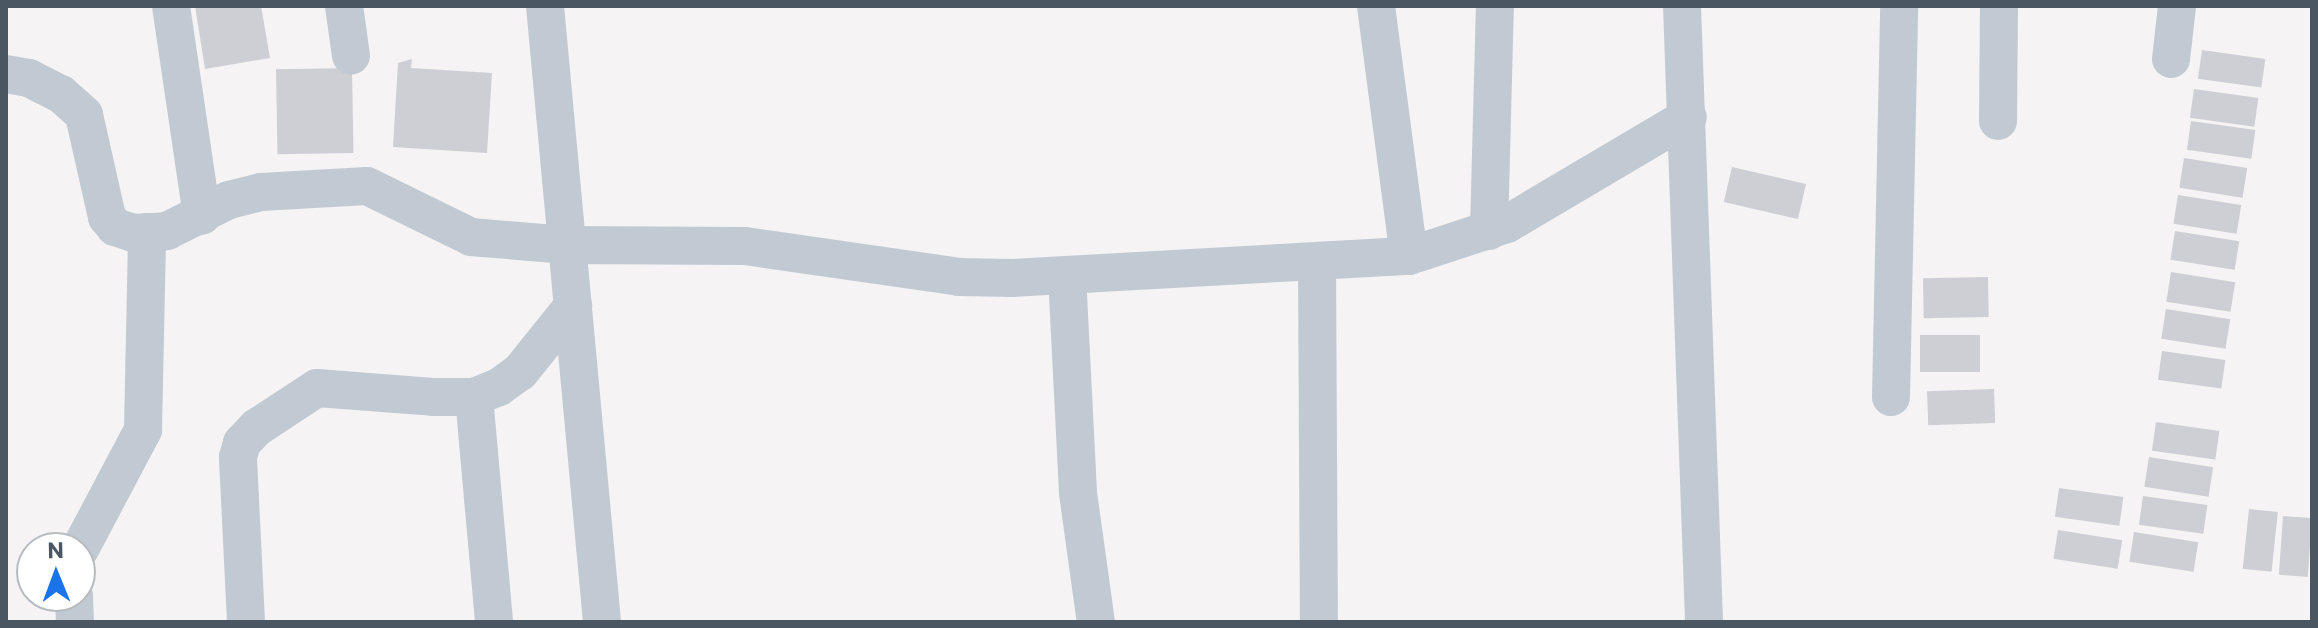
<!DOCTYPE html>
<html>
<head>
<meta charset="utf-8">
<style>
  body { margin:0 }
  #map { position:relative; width:2318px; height:628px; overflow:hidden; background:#f5f3f3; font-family:Commissioner,sans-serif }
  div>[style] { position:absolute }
  .building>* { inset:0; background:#cdcfd5; transform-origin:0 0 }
  .street>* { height:38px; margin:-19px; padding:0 19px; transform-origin:19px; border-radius:19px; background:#c1cad2 }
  span { translate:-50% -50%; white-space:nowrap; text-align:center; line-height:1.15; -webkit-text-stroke:7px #fff; paint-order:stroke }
  .frame { position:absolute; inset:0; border:8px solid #4a5661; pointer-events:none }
  .north { position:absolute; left:16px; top:532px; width:80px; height:80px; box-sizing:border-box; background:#fff; border:2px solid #b7bbc0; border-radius:50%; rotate:359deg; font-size:22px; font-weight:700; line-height:32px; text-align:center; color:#4a5661 }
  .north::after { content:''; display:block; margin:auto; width:28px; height:36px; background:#1a73e8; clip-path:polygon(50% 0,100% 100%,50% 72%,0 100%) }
</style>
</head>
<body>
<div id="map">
  <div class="building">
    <i style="clip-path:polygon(195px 6px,261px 6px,270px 58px,205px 69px)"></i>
    <i style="left:2202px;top:50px;width:64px;height:29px;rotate:8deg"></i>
    <i style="clip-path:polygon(412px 59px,411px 68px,492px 73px,487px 153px,393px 147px,398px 63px)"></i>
    <i style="left:352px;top:68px;width:85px;height:76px;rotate:89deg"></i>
    <i style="left:2194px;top:89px;width:65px;height:29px;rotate:8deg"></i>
    <i style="left:2191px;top:121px;width:65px;height:29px;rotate:8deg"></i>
    <i style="left:2184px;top:158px;width:64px;height:30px;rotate:9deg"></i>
    <i style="left:1806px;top:184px;width:36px;height:76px;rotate:103deg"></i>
    <i style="left:2178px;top:195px;width:64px;height:29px;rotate:9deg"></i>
    <i style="left:2175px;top:231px;width:65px;height:29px;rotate:9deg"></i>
    <i style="left:2171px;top:272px;width:65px;height:30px;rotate:9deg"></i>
    <i style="left:1988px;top:277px;width:40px;height:65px;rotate:89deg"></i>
    <i style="left:2166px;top:309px;width:65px;height:30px;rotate:9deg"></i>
    <i style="left:1920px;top:335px;width:60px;height:37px"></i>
    <i style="left:2162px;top:351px;width:64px;height:29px;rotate:8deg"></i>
    <i style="left:1994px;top:389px;width:34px;height:67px;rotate:88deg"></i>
    <i style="left:2156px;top:422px;width:64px;height:29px;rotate:8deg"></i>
    <i style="left:2149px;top:457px;width:65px;height:30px;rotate:9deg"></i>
    <i style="left:2059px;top:488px;width:65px;height:29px;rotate:8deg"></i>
    <i style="left:2143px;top:496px;width:65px;height:29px;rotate:8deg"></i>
    <i style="left:2249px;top:509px;width:29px;height:60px;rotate:6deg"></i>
    <i style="left:2283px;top:516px;width:29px;height:59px;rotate:4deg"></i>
    <i style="left:2058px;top:530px;width:65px;height:29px;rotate:9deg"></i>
    <i style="left:2134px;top:532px;width:65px;height:30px;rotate:9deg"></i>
  </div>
  <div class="street">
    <i style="left:171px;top:6px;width:212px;rotate:81.6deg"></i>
    <i style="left:344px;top:6px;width:50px;rotate:82deg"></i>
    <i style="left:545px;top:6px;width:619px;rotate:84.71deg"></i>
    <i style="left:1376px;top:6px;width:252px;rotate:82.5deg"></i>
    <i style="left:1682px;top:6px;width:616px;rotate:87.95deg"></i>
    <i style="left:2171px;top:59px;width:53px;rotate:-83.5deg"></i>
    <i style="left:6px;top:74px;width:23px;rotate:10deg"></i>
    <i style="left:29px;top:78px;width:36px;rotate:27deg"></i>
    <i style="left:61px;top:94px;width:31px;rotate:42deg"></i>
    <i style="left:84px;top:115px;width:105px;rotate:77.3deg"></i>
    <i style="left:107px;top:217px;width:13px;rotate:51deg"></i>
    <i style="left:115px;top:227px;width:19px;rotate:18deg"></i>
    <i style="left:133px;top:233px;width:34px;rotate:-3deg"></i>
    <i style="left:167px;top:231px;width:69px;rotate:-26.6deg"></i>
    <i style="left:229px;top:200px;width:33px;rotate:-14deg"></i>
    <i style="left:261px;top:192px;width:106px;rotate:-3.2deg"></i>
    <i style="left:367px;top:186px;width:116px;rotate:26.1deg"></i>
    <i style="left:471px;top:237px;width:96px;rotate:4.8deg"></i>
    <i style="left:567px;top:245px;width:178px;rotate:0.3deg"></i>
    <i style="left:745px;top:246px;width:216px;rotate:8.2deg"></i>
    <i style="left:959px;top:277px;width:53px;rotate:1.1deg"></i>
    <i style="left:1012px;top:278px;width:398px;rotate:-3.2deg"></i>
    <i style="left:1409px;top:256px;width:103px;rotate:-18.1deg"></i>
    <i style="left:1507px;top:224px;width:210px;rotate:-30.6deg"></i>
    <i style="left:1998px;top:121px;width:115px;rotate:-89.5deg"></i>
    <i style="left:1489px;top:231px;width:225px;rotate:-88.5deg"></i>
    <i style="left:1317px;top:261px;width:361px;rotate:89.7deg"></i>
    <i style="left:1067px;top:275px;width:218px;rotate:87.1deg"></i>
    <i style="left:1078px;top:493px;width:130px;rotate:82.1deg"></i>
    <i style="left:474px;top:397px;width:226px;rotate:84.9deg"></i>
    <i style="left:1891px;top:397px;width:391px;rotate:-88.8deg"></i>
    <i style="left:80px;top:549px;width:135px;rotate:-62.1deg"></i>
    <i style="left:143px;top:430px;width:198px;rotate:-88.8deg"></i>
    <i style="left:74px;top:596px;width:26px;rotate:88deg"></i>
    <i style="left:246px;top:622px;width:165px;rotate:-92.8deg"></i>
    <i style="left:238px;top:457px;width:15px;rotate:-74deg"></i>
    <i style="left:242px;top:443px;width:21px;rotate:-47deg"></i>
    <i style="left:256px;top:428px;width:73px;rotate:-33.3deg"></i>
    <i style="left:317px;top:388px;width:116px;rotate:4.4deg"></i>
    <i style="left:433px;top:397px;width:41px"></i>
    <i style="left:474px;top:397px;width:27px;rotate:-22deg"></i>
    <i style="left:499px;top:387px;width:26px;rotate:-36deg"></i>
    <i style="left:520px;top:372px;width:85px;rotate:-51.2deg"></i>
  </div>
  <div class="frame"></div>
  <div class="north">N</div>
</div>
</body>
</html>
